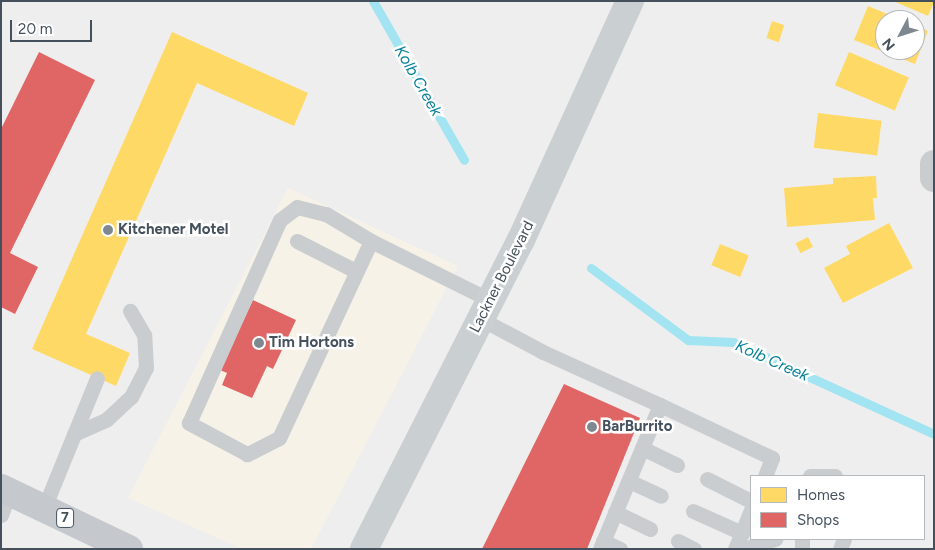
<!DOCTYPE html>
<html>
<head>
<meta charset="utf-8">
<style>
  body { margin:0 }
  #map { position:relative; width:935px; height:550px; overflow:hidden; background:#efeeee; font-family:Figtree,sans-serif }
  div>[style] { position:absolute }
  .commercial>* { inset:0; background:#f7f2e8 }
  .homes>* { inset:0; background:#ffd966; transform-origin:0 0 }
  .shops>* { inset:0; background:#e06666 }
  .stream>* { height:9px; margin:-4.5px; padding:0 4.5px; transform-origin:4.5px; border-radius:4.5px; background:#a2e4f1 }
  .service>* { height:15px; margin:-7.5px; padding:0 7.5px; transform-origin:7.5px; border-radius:7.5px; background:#cacdcf }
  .minor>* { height:28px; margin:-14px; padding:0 14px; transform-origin:14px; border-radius:14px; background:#cacdcf }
  .secondary>* { height:28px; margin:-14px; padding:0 14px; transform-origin:14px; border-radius:14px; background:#cacfd2 }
  .primary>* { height:28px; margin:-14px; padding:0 14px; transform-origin:14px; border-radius:14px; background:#c5c9cd }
  .dots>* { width:14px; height:14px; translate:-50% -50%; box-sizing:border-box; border:2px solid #fff; border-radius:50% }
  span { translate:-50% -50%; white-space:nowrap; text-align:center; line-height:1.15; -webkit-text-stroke:5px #fff; paint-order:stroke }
  .shield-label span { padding:1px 4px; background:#fff; border:1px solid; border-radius:4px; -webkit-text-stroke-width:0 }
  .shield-label { font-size:14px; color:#44515c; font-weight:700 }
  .poi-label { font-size:15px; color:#44515c; font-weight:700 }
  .left { translate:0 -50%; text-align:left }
  .street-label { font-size:15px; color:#44515c }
  .water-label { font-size:16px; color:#048098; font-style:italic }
  .frame { position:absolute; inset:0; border:2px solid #44515c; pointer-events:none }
  .legend { position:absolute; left:750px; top:475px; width:175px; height:65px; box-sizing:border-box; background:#fff; border:1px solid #b4b9be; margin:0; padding:6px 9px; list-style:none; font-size:15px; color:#44515c }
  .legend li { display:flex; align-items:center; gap:10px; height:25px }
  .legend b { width:25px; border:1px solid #b4b9be }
  .north { position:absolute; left:875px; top:10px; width:50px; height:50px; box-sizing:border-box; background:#fff; border:1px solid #b4b9be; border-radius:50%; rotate:230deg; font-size:14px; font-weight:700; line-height:20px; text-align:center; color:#44515c }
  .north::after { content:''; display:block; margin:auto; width:18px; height:22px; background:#80888f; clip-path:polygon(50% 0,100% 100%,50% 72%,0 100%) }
  .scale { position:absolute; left:10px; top:20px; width:82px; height:22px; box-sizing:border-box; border:2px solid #44515c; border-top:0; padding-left:6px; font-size:15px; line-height:18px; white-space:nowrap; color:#44515c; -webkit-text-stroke:4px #fff; paint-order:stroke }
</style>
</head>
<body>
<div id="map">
  <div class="commercial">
    <i style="clip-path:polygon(288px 188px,458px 266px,311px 549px,242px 549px,128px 498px)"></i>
  </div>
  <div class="homes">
    <i style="clip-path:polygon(893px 1px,934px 1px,934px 2px,928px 16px)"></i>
    <i style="clip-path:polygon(868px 6px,902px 20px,885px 20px,885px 50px,915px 50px,915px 25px,928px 31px,915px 64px,854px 40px)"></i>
    <i style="left:772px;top:21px;width:13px;height:18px;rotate:18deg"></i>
    <i style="clip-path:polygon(172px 32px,308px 93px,294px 126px,197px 83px,86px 334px,130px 353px,116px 386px,32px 349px)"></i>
    <i style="left:849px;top:52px;width:65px;height:36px;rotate:23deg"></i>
    <i style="left:818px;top:113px;width:64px;height:35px;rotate:7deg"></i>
    <i style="clip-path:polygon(876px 176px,877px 198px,873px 198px,875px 220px,787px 227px,784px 188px,833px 184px,833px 178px)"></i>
    <i style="clip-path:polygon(889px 223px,913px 268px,843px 303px,824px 268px,850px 254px,846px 246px)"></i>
    <i style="left:808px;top:237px;width:11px;height:14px;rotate:63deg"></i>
    <i style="left:720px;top:244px;width:31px;height:23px;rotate:22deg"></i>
  </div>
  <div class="shops">
    <i style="clip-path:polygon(39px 52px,95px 80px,10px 253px,38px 267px,15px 314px,1px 307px,1px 129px)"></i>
    <i style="clip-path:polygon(253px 300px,296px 320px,273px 369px,267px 366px,252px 398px,222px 385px,227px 373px,220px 370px)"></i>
    <i style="clip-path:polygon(564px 384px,640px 418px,587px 549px,482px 549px)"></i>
  </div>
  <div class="stream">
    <i style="left:373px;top:1px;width:183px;rotate:60.2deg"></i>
    <i style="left:591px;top:268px;width:121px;rotate:36.6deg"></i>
    <i style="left:688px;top:340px;width:45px;rotate:2.5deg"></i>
    <i style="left:733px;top:342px;width:221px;rotate:24.6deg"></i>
  </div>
  <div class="service">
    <i style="left:297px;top:241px;width:66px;rotate:27deg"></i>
    <i style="left:371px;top:241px;width:217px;rotate:115deg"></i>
    <i style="left:279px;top:438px;width:36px;rotate:153deg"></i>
    <i style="left:247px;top:454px;width:66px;rotate:-151.9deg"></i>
    <i style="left:189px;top:423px;width:222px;rotate:-65.9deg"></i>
    <i style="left:280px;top:220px;width:21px;rotate:-37deg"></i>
    <i style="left:297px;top:207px;width:30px;rotate:14deg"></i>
    <i style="left:326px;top:214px;width:52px;rotate:31deg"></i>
    <i style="left:371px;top:241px;width:133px;rotate:26.4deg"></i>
    <i style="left:481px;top:319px;width:70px;rotate:28deg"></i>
    <i style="left:543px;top:352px;width:128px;rotate:24.4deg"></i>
    <i style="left:74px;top:434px;width:36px;rotate:-24deg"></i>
    <i style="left:107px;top:419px;width:33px;rotate:-43deg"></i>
    <i style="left:131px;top:397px;width:33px;rotate:-63deg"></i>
    <i style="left:146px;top:368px;width:33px;rotate:-93deg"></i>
    <i style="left:144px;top:335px;width:28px;rotate:-120deg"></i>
    <i style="left:642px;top:448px;width:39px;rotate:26deg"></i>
    <i style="left:810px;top:476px;width:25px"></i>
    <i style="left:707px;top:479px;width:49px;rotate:26.6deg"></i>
    <i style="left:629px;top:481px;width:35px;rotate:25deg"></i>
    <i style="left:44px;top:508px;width:140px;rotate:-67.8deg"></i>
    <i style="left:693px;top:511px;width:54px;rotate:24.2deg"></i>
    <i style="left:615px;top:512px;width:39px;rotate:26deg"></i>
    <i style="left:1px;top:515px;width:25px;rotate:-69deg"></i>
    <i style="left:802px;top:539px;width:10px;rotate:90deg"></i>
    <i style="left:603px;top:541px;width:19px;rotate:25deg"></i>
    <i style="left:678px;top:541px;width:18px;rotate:27deg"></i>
    <i style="left:600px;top:549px;width:156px;rotate:-67.4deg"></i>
    <i style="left:660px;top:405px;width:124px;rotate:25.3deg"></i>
    <i style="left:772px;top:458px;width:19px;rotate:111deg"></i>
    <i style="left:735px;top:549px;width:42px;rotate:-67.7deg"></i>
    <i style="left:744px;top:549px;width:33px;rotate:-18deg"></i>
    <i style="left:840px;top:549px;width:11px;rotate:-68deg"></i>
  </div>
  <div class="minor">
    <i style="left:934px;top:164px;width:14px;rotate:90deg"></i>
  </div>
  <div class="secondary">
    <i style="left:364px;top:549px;width:347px;rotate:-63.1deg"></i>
    <i style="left:521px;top:240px;width:263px;rotate:-65.5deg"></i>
  </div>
  <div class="primary">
    <i style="left:1px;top:488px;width:142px;rotate:25.5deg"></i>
  </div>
  <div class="dots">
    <i style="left:108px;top:230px;background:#80888f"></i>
    <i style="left:259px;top:343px;background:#80888f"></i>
    <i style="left:592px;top:427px;background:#80888f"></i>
  </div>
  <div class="shield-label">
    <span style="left:65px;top:518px">7</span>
  </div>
  <div class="poi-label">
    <span class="left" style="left:118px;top:230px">Kitchener Motel</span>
    <span class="left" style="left:269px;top:343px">Tim Hortons</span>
    <span class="left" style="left:602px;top:427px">BarBurrito</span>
  </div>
  <div class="street-label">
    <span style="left:502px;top:277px;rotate:-63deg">Lackner Boulevard</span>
  </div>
  <div class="water-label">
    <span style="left:418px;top:81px;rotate:60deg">Kolb Creek</span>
    <span style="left:772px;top:361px;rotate:24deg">Kolb Creek</span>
  </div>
  <div class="frame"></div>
  <ul class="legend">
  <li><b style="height:14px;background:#ffd966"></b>Homes</li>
  <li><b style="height:14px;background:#e06666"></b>Shops</li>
  </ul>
  <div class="north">N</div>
  <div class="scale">20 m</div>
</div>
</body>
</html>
